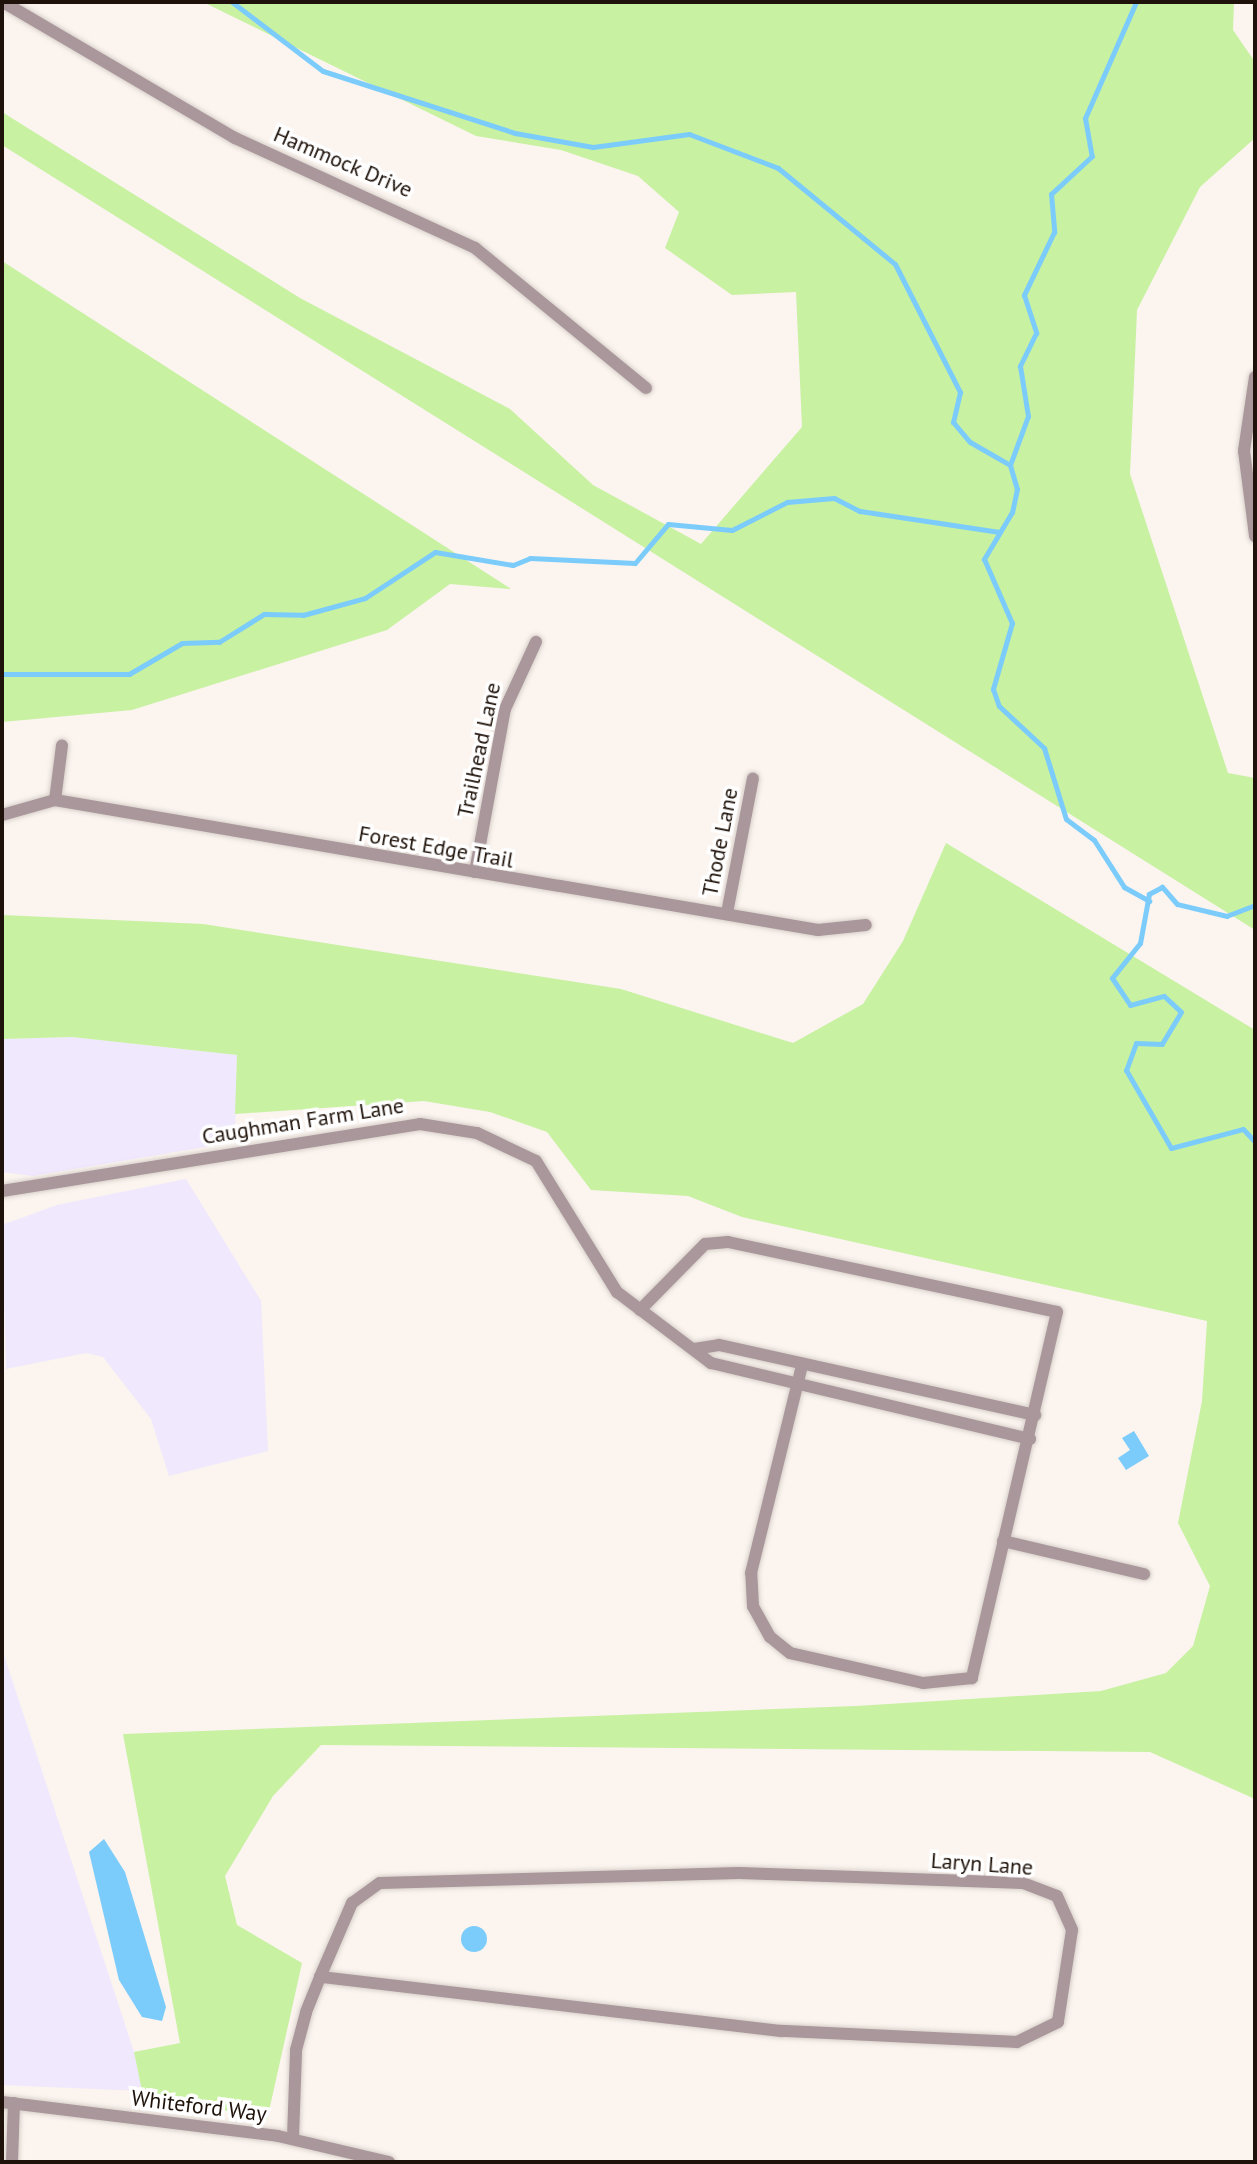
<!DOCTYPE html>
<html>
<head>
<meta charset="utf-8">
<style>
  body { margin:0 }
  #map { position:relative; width:1257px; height:2164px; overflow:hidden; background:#fbf4ef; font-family:"PT Sans",sans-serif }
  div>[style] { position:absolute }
  .commercial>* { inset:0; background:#f0e8fd }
  .green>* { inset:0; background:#c8f1a2 }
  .water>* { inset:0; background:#7cccfb }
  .round { border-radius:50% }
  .stream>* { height:5px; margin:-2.5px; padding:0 2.5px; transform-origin:2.5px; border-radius:2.5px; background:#7cccfb }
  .roads { filter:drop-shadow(0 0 2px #d8d0ca) drop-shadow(0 0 2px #d8d0ca) }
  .street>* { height:12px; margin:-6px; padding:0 6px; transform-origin:6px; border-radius:6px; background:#a9979b }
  span { translate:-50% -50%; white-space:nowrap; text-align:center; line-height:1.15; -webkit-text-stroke:7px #fff; paint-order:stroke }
  .street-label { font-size:22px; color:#1e120a }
  .frame { position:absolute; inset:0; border:4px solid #1e120a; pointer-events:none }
</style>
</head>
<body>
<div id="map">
  <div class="commercial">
    <i style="clip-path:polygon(72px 1037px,237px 1055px,235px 1142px,33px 1176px,2px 1172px,2px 1039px)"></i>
    <i style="clip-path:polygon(186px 1179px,261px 1301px,268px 1451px,169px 1476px,151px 1419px,103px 1357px,86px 1353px,6px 1369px,2px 1225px,57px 1205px)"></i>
    <i style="clip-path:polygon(2px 1649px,134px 2052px,142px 2091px,2px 2085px)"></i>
  </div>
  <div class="green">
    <i style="clip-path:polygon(203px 2px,1234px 2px,1233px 30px,1255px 62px,1255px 138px,1200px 187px,1137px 310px,1130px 474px,1228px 773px,1255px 778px,1255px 930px,2px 145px,2px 112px,300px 298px,510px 409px,593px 485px,701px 544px,802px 427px,796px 292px,732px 295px,665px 248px,679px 212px,638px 176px,561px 150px,476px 136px)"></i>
    <i style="clip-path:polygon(2px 261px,511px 589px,450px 584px,387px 630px,132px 710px,2px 722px)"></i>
    <i style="clip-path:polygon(946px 843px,1255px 1030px,1255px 1799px,1150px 1752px,321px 1745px,273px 1796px,225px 1876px,237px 1925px,302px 1963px,267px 2120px,142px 2091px,134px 2052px,180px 2043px,123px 1734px,856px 1706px,1101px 1691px,1166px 1673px,1193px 1646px,1210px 1586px,1178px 1523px,1202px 1401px,1207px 1321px,742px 1217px,688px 1196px,591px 1190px,547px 1132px,490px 1112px,424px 1101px,235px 1114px,237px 1055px,72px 1037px,2px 1039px,2px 915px,203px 924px,621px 989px,793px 1043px,863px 1004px,903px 941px)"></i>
  </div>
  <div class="water">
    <i style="clip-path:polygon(1134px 1431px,1149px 1456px,1126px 1470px,1118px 1458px,1130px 1450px,1122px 1438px)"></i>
    <i style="clip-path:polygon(104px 1839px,125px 1872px,166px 2007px,162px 2021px,142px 2017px,119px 1980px,89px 1852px)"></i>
    <i class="round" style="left:461px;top:1926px;width:26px;height:26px"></i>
  </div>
  <div class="stream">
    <i style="left:232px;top:2px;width:114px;rotate:37.2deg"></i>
    <i style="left:323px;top:71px;width:202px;rotate:17.9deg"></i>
    <i style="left:515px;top:133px;width:79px;rotate:10.2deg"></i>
    <i style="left:593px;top:147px;width:97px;rotate:-7.7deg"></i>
    <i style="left:689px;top:134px;width:95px;rotate:20.9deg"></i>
    <i style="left:778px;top:168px;width:151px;rotate:39.4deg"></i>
    <i style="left:895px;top:264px;width:144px;rotate:63.1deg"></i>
    <i style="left:960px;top:392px;width:31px;rotate:103deg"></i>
    <i style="left:953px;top:422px;width:26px;rotate:50deg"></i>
    <i style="left:970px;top:442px;width:46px;rotate:29.9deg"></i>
    <i style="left:1136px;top:2px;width:127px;rotate:113.7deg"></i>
    <i style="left:1085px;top:118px;width:39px;rotate:80deg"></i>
    <i style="left:1092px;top:156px;width:56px;rotate:137.2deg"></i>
    <i style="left:1051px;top:194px;width:38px;rotate:85deg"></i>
    <i style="left:1054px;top:232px;width:70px;rotate:115.5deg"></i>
    <i style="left:1024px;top:295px;width:40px;rotate:72deg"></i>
    <i style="left:1036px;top:333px;width:37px;rotate:116deg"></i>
    <i style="left:1020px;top:366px;width:51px;rotate:80.9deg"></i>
    <i style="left:1028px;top:416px;width:52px;rotate:110.2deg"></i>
    <i style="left:1010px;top:465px;width:25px;rotate:74deg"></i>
    <i style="left:1017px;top:489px;width:24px;rotate:102deg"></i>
    <i style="left:1012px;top:512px;width:55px;rotate:120.8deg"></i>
    <i style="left:984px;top:559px;width:70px;rotate:66.4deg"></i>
    <i style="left:1012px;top:623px;width:69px;rotate:106.1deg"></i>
    <i style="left:993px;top:689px;width:18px;rotate:71deg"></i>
    <i style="left:999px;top:706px;width:62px;rotate:43deg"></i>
    <i style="left:1044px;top:748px;width:74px;rotate:72.8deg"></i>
    <i style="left:1066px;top:819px;width:35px;rotate:37deg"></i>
    <i style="left:1094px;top:840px;width:56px;rotate:57.4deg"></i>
    <i style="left:1124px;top:887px;width:29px;rotate:29deg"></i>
    <i style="left:2px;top:674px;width:127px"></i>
    <i style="left:129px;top:674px;width:61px;rotate:-30.3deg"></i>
    <i style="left:182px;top:643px;width:37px;rotate:-2deg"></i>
    <i style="left:219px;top:642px;width:53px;rotate:-31.9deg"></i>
    <i style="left:264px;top:614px;width:39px;rotate:1deg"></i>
    <i style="left:303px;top:615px;width:64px;rotate:-15.3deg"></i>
    <i style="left:365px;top:598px;width:84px;rotate:-33.3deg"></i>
    <i style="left:435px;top:552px;width:79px;rotate:9.5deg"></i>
    <i style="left:513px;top:565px;width:18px;rotate:-22deg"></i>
    <i style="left:530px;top:558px;width:105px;rotate:2.7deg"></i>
    <i style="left:635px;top:563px;width:51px;rotate:-49.8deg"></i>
    <i style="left:668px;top:524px;width:64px;rotate:5.4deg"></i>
    <i style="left:732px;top:530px;width:62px;rotate:-27deg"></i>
    <i style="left:787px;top:502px;width:47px;rotate:-4.9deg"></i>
    <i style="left:834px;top:498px;width:29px;rotate:27deg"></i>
    <i style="left:860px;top:511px;width:141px;rotate:8.6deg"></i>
    <i style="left:1255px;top:905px;width:30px;rotate:159deg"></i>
    <i style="left:1227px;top:916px;width:51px;rotate:-166.5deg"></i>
    <i style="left:1177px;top:904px;width:23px;rotate:-131deg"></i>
    <i style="left:1162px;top:887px;width:15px;rotate:152deg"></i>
    <i style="left:1149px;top:894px;width:50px;rotate:100.4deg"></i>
    <i style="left:1140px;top:943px;width:45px;rotate:128.7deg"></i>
    <i style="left:1112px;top:978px;width:32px;rotate:56deg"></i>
    <i style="left:1130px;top:1005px;width:35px;rotate:-15deg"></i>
    <i style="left:1164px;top:996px;width:23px;rotate:43deg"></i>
    <i style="left:1181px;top:1012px;width:37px;rotate:121deg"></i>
    <i style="left:1162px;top:1044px;width:26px;rotate:-178deg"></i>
    <i style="left:1136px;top:1043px;width:29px;rotate:110deg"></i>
    <i style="left:1126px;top:1070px;width:90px;rotate:60deg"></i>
    <i style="left:1171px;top:1148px;width:74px;rotate:-14.8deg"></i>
    <i style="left:1243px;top:1129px;width:18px;rotate:47deg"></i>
  </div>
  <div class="roads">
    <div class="street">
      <i style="left:3px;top:2px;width:269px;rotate:30.4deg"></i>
      <i style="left:235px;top:138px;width:264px;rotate:24.6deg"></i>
      <i style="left:475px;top:248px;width:221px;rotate:39.3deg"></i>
      <i style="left:1255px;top:377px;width:75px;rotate:98.5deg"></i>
      <i style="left:1244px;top:451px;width:86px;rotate:82.6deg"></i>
      <i style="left:55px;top:800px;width:55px;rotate:-82.7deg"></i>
      <i style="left:2px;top:815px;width:55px;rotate:-15.8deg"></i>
      <i style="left:55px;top:800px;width:774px;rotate:9.67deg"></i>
      <i style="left:818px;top:930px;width:48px;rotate:-5.9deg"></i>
      <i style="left:475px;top:872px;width:166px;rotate:-79.6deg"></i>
      <i style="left:505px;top:709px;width:74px;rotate:-65.2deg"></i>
      <i style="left:727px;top:913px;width:137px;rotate:-79.1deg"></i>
      <i style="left:2px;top:1191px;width:423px;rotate:-9.1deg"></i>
      <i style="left:420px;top:1124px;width:58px;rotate:9deg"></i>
      <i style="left:477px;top:1133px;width:65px;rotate:25.4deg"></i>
      <i style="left:536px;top:1161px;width:154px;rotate:58.3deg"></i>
      <i style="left:617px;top:1292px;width:118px;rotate:37.1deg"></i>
      <i style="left:711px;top:1363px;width:328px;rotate:13.4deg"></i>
      <i style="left:640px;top:1310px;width:93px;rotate:-45.4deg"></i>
      <i style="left:705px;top:1244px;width:23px;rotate:-5deg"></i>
      <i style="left:728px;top:1242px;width:336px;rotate:12deg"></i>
      <i style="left:1057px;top:1312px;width:376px;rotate:103.1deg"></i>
      <i style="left:972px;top:1678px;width:49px;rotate:174.2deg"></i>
      <i style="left:923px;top:1683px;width:136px;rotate:-167.3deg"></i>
      <i style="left:790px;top:1653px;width:26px;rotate:-141deg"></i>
      <i style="left:770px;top:1637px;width:35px;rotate:-119deg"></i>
      <i style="left:753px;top:1606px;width:33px;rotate:-93deg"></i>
      <i style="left:751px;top:1573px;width:213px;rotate:-76.2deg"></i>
      <i style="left:694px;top:1349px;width:25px;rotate:-9deg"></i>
      <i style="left:719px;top:1345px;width:324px;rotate:12.5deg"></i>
      <i style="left:1003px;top:1541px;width:145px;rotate:13.2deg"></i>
      <i style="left:2px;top:2102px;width:278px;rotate:7deg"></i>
      <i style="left:278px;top:2136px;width:114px;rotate:13.2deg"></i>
      <i style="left:293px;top:2138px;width:88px;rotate:-88deg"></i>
      <i style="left:296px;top:2050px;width:39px;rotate:-75deg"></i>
      <i style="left:306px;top:2012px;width:38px;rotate:-68deg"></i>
      <i style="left:320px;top:1977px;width:81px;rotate:-66.6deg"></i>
      <i style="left:352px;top:1903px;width:34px;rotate:-36deg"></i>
      <i style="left:380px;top:1883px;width:359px;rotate:-1.6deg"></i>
      <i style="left:739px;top:1873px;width:284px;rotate:2deg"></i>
      <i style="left:1023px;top:1883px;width:36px;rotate:21deg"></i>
      <i style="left:1057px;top:1896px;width:37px;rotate:66deg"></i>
      <i style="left:1072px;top:1930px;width:93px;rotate:98.7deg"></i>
      <i style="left:1058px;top:2022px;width:46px;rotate:154deg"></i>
      <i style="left:1017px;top:2042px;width:236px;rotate:-177.3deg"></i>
      <i style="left:781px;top:2031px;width:464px;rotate:-173.3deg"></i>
      <i style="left:12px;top:2162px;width:59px;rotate:-88.1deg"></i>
    </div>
  </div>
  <div class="street-label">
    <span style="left:343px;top:162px;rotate:23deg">Hammock Drive</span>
    <span style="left:479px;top:750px;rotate:-78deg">Trailhead Lane</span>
    <span style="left:720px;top:842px;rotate:-79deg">Thode Lane</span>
    <span style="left:436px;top:847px;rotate:10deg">Forest Edge Trail</span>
    <span style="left:303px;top:1121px;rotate:-9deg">Caughman Farm Lane</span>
    <span style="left:982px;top:1864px;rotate:4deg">Laryn Lane</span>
    <span style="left:199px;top:2106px;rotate:7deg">Whiteford Way</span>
  </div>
  <div class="frame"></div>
</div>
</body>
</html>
